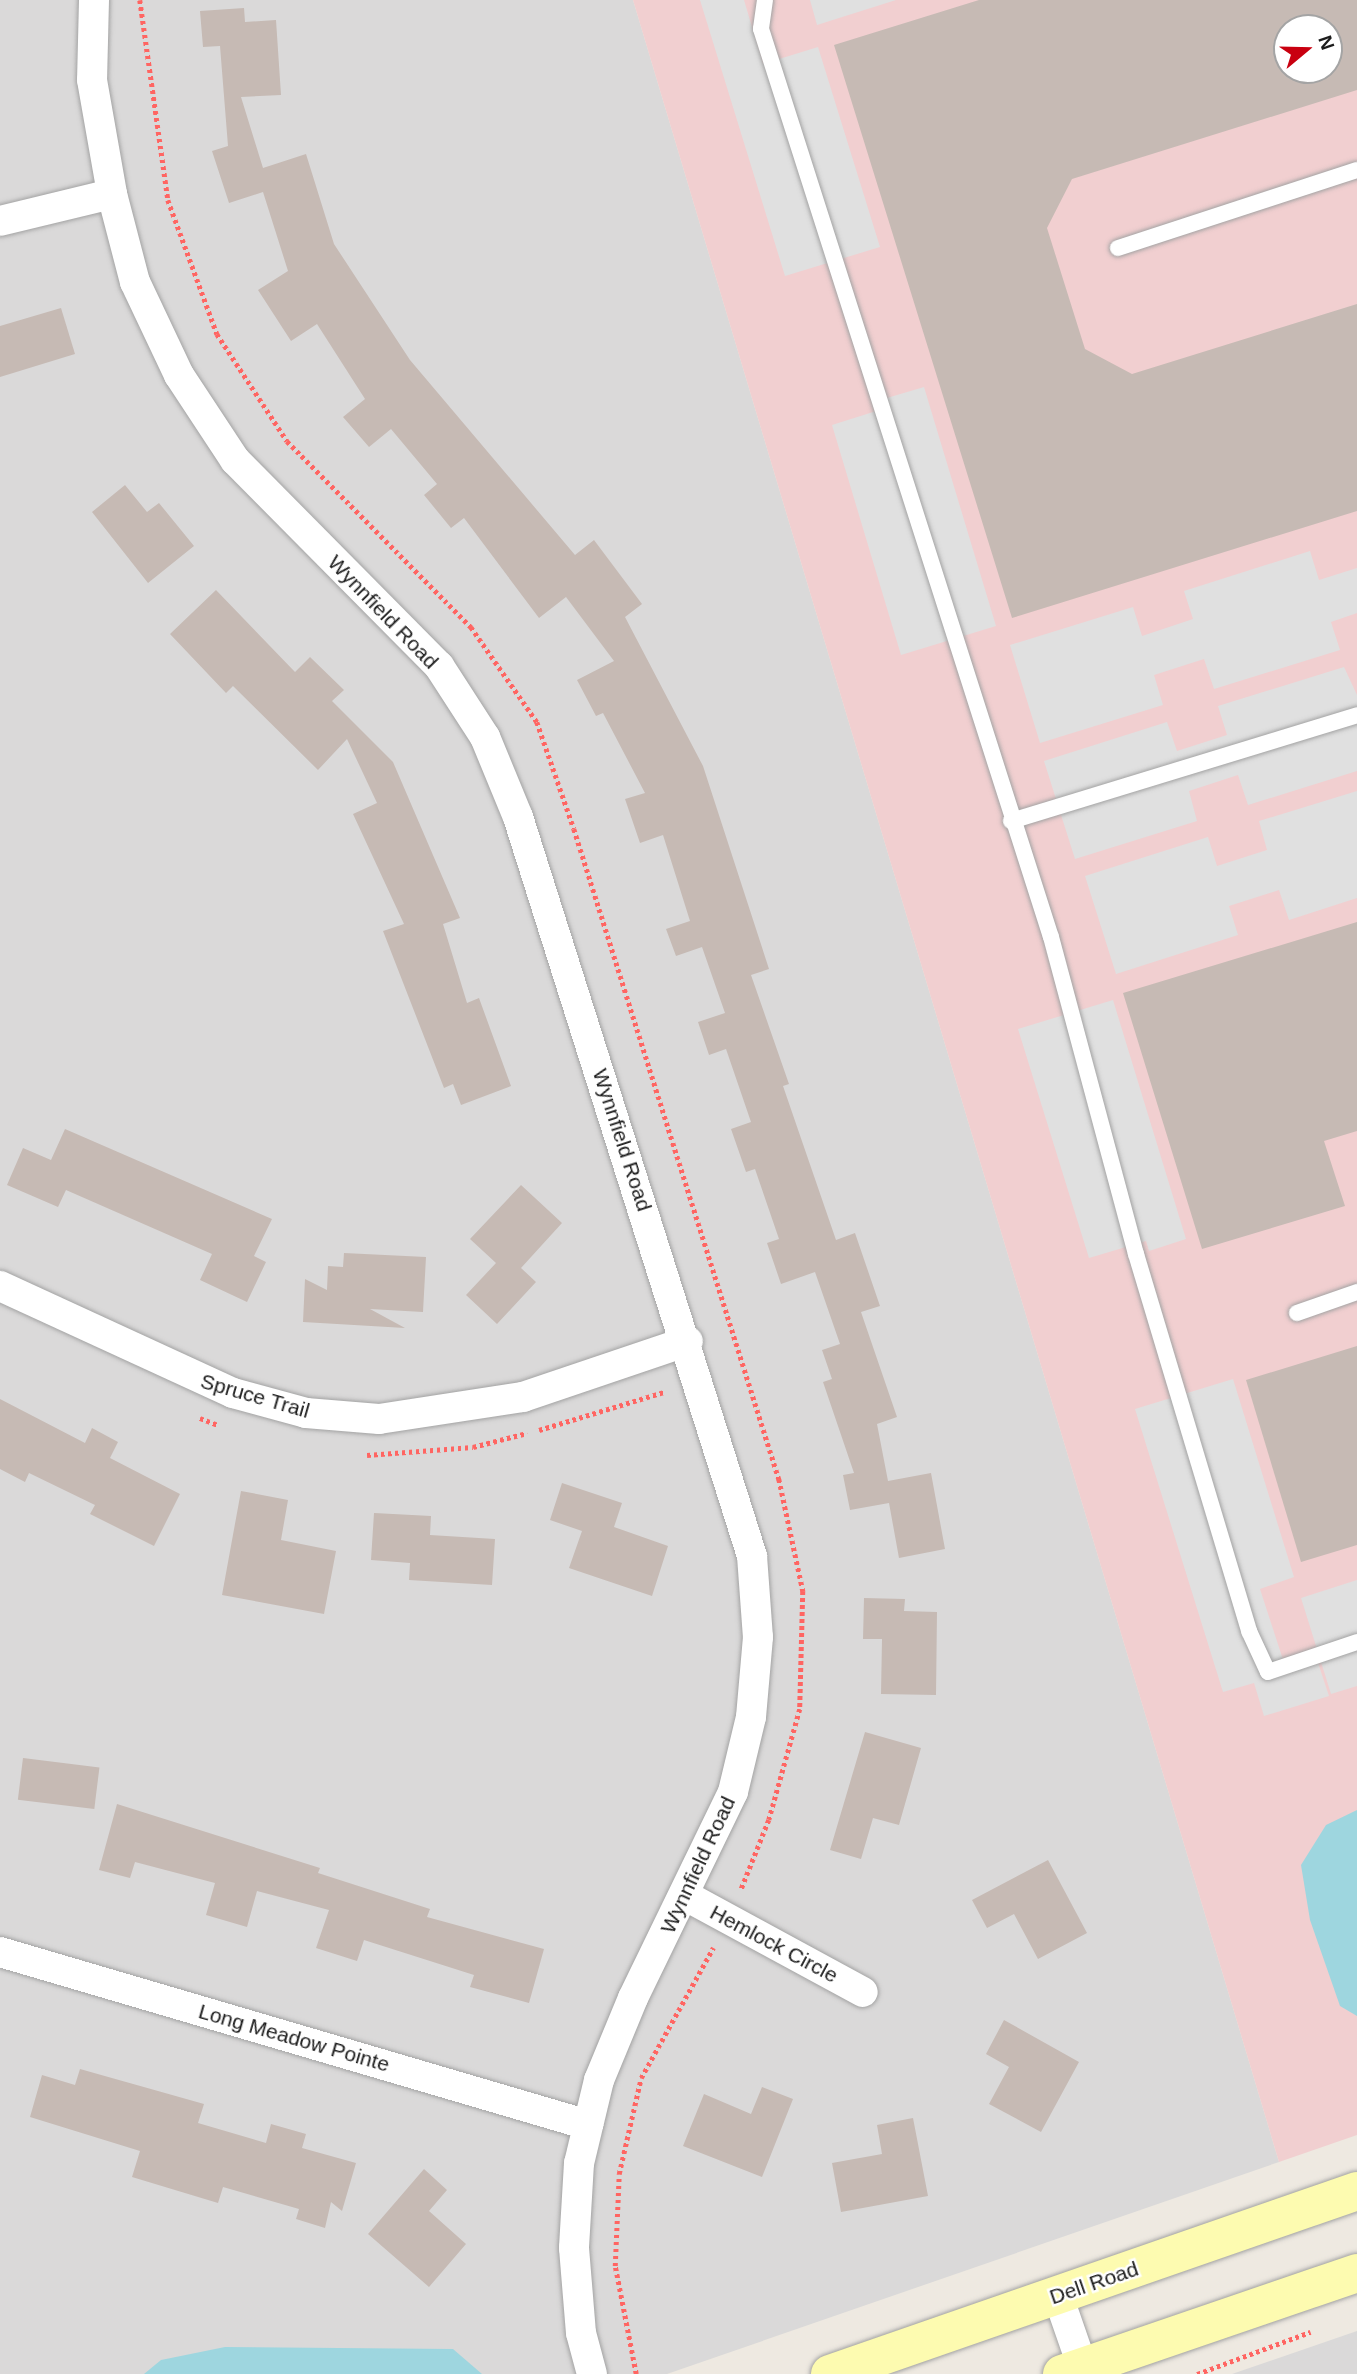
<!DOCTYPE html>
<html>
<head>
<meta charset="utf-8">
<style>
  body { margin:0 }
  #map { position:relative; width:1357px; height:2374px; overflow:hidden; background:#eee9e1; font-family:Helvetica,sans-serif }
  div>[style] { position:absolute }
  .residential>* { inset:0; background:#dad9d9 }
  .commercial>* { inset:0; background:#f1cfd0 }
  .parking>* { inset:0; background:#e0e0e0 }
  .water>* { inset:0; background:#9ed6df }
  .building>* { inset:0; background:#c6bab4; transform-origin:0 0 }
  .path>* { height:4.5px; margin-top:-2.25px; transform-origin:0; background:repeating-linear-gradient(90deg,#ff6562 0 3.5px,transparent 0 7px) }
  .roads { filter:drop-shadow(0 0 2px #a3a3a3) drop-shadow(0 0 2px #a3a3a3) }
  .lane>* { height:16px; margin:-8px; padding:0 8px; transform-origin:8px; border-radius:8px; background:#fff }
  .street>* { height:30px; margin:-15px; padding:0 15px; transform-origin:15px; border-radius:15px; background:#fff }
  .secondary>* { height:38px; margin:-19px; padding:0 19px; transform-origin:19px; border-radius:19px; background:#fdfbb0 }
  span { translate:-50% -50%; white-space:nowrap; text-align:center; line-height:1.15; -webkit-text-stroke:5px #fff; paint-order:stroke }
  .street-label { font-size:21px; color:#1c1c1c }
  .north { position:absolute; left:1273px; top:14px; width:70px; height:70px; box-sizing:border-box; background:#fff; border:2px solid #a4a4a4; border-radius:50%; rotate:71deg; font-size:19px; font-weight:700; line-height:28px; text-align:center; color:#1c1c1c }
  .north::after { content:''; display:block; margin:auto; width:24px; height:32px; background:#c90010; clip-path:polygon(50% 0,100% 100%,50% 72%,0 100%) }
</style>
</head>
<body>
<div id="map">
  <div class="residential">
    <i style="clip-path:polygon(0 0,633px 0,1279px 2162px,667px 2374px,0 2374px)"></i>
    <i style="clip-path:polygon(1357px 2331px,1357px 2374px,1232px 2374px)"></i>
  </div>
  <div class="commercial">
    <i style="clip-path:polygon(evenodd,633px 0,1357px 0,1357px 2135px,1279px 2162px,633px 0,1287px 28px,1329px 28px,1329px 70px,1287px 70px,1287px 28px)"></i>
  </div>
  <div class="parking">
    <i style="clip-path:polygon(700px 0,744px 0,763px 64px,818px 47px,880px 247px,785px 276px)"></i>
    <i style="clip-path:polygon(810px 0,896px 0,817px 25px)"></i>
    <i style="clip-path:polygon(924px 387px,996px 626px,901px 655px,832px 425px,889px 407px,887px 398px)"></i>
    <i style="clip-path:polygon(1310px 551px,1319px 580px,1357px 568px,1357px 613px,1331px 622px,1340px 650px,1214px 689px,1204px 659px,1154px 675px,1163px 705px,1040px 743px,1010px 645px,1133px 607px,1142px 636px,1193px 619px,1184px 591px)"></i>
    <i style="clip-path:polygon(1344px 667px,1357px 695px,1357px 771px,1248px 805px,1238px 775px,1189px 791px,1197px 821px,1075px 859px,1044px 761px,1167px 722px,1177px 751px,1227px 735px,1218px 706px)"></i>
    <i style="clip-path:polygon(1357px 791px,1357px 898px,1289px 920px,1279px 890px,1229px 906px,1238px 935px,1116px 974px,1085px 876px,1208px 837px,1217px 866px,1267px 850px,1259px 821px)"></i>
    <i style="clip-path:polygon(1113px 1000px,1186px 1239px,1149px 1251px,1146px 1241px,1089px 1258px,1018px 1029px)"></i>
    <i style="clip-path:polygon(1233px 1379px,1294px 1577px,1260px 1589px,1287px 1672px,1318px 1663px,1329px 1696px,1264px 1716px,1254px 1683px,1223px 1692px,1135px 1409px)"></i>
    <i style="clip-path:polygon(1357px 1580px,1357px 1686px,1331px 1694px,1301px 1598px)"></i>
  </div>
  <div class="water">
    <i style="clip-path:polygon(1357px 1810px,1357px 2016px,1340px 2006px,1310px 1920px,1301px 1865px,1326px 1825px)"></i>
    <i style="clip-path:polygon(225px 2347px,453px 2349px,482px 2374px,144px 2374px,161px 2360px)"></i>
  </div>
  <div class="building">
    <i style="clip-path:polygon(evenodd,979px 0,1357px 0,1357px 90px,1072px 179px,1047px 228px,1085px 349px,1132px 374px,1357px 304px,1357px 511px,1012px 618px,834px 45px,979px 0,1287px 28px,1329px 28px,1329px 70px,1287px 70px,1287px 28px)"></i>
    <i style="clip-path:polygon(244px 8px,245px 22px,276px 20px,281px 95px,241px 97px,263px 168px,306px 154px,334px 244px,410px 360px,575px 555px,594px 540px,642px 604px,625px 617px,703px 766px,769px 969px,751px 975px,789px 1084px,783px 1086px,836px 1240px,855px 1233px,880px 1306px,861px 1312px,897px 1417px,877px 1424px,888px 1481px,931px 1473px,945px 1549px,899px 1558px,889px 1503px,850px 1510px,843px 1475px,854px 1473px,823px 1382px,832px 1379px,822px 1350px,840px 1344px,815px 1272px,781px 1284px,767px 1243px,779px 1239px,755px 1169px,746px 1172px,731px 1129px,751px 1122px,726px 1049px,709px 1055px,698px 1022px,725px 1013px,702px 947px,676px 956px,666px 929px,690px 921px,663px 835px,640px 843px,625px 799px,645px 793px,603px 713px,596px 716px,577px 680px,614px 661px,566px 597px,539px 618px,464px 518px,451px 528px,424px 495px,437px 484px,391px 429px,369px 447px,343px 417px,365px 399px,317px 324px,291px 341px,258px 290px,288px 271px,263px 192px,229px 203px,212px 151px,228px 146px,220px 46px,203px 47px,200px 11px)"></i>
    <i style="clip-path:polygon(61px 308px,75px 354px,0 377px,0 326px)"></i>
    <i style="clip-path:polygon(125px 485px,147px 512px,159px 503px,194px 546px,148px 583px,92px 512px)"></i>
    <i style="clip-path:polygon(216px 590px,295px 672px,310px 657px,344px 690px,332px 701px,393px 762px,460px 918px,443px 924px,467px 1003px,479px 998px,511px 1086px,461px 1105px,453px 1084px,444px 1088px,383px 931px,404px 924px,353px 814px,377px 803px,347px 739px,318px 770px,233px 686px,226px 693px,170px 634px)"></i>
    <i style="clip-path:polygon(1357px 922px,1357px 1131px,1324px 1141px,1345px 1206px,1202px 1249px,1123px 993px)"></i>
    <i style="clip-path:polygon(65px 1129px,272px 1219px,254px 1256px,266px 1262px,247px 1302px,200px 1280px,212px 1254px,66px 1190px,58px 1207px,7px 1185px,23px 1148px,51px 1160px)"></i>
    <i style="clip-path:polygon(521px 1185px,562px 1223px,521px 1268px,536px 1282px,497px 1324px,466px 1295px,496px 1263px,470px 1239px)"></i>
    <i style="clip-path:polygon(344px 1253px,426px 1257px,423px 1312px,370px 1309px,405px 1328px,303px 1322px,305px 1279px,327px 1290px,328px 1266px,343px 1267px)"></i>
    <i style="clip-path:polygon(1357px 1346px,1357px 1545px,1301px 1562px,1246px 1380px)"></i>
    <i style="clip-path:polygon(0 1399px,85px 1443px,92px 1428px,118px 1442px,110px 1458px,180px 1494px,154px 1546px,90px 1514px,95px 1505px,29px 1473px,25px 1482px,0 1469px)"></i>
    <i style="clip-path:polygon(562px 1483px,622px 1503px,614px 1527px,668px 1546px,652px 1596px,569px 1568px,582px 1531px,550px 1520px)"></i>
    <i style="clip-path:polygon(241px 1491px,288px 1500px,281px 1540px,336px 1551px,324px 1614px,222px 1595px)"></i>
    <i style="clip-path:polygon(374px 1513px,431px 1516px,430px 1535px,495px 1539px,492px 1585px,409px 1580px,410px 1563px,371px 1560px)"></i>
    <i style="clip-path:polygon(864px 1598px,905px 1599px,904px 1611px,937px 1612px,936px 1695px,881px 1694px,882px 1639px,863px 1639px)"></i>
    <i style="clip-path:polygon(865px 1732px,921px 1748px,899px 1825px,873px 1818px,861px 1859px,830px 1850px)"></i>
    <i style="left:23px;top:1758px;width:77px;height:42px;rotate:7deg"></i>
    <i style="clip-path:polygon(117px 1804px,320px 1868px,318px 1873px,430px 1909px,427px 1917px,544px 1949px,529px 2003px,470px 1987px,474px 1975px,364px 1940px,357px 1961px,316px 1948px,329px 1910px,257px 1891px,247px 1927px,206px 1915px,215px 1883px,135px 1862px,130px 1878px,99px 1870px)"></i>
    <i style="clip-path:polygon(1048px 1860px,1087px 1933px,1038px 1959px,1014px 1914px,987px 1928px,972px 1900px)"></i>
    <i style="clip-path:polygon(1004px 2020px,1079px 2062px,1041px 2132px,989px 2104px,1009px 2067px,986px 2054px)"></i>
    <i style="clip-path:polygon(80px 2069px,204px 2104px,198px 2123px,266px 2143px,271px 2124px,306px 2134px,302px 2148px,356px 2163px,342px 2211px,331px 2202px,325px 2228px,296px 2219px,299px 2209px,223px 2187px,218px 2203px,132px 2177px,140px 2151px,30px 2117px,42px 2075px,75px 2085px)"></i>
    <i style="clip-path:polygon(762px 2087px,793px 2099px,762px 2177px,683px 2146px,704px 2094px,751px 2114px)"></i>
    <i style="clip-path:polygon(913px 2118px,928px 2196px,841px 2212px,832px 2163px,882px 2154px,877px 2125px)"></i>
    <i style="clip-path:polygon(424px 2169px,447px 2190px,429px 2211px,466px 2244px,429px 2287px,368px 2234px)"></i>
  </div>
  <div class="path">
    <i style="left:140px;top:0;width:202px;rotate:82deg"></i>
    <i style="left:168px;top:200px;width:143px;rotate:69.9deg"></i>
    <i style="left:217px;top:334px;width:128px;rotate:56.8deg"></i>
    <i style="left:287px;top:441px;width:262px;rotate:45.3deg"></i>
    <i style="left:471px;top:627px;width:116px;rotate:55.2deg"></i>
    <i style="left:537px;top:722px;width:113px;rotate:70.9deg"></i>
    <i style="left:574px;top:829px;width:682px;rotate:72.5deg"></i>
    <i style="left:779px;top:1479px;width:115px;rotate:77.9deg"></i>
    <i style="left:803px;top:1591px;width:118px;rotate:91.5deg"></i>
    <i style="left:800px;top:1709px;width:115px;rotate:105.6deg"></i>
    <i style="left:769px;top:1820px;width:75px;rotate:111.8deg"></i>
    <i style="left:200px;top:1418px;width:19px;rotate:21deg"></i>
    <i style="left:539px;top:1430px;width:131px;rotate:-16.9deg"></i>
    <i style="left:367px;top:1455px;width:106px;rotate:-4.3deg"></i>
    <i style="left:473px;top:1447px;width:56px;rotate:-14.5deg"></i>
    <i style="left:636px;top:2374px;width:110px;rotate:-101deg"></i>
    <i style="left:615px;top:2266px;width:92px;rotate:-87.5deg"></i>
    <i style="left:619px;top:2174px;width:98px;rotate:-77.1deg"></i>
    <i style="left:641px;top:2078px;width:149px;rotate:-61deg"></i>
    <i style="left:1197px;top:2374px;width:121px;rotate:-20.4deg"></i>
  </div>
  <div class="roads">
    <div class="lane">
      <i style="left:765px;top:0;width:29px;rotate:98deg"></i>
      <i style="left:761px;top:29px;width:953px;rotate:72.29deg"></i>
      <i style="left:1051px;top:937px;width:328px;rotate:75deg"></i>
      <i style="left:1136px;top:1254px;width:394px;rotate:73.3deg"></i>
      <i style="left:1249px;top:1631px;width:45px;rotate:65.1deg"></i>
      <i style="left:1268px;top:1672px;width:94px;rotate:-18.6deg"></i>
      <i style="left:1118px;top:248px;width:251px;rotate:-18.1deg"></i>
      <i style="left:1011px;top:821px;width:362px;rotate:-17deg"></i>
      <i style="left:1297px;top:1313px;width:64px;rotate:-19.3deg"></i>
    </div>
    <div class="street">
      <i style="left:94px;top:0;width:80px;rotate:91.4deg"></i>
      <i style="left:92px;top:80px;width:116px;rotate:80deg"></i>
      <i style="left:112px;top:194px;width:91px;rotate:75.4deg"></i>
      <i style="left:135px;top:282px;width:103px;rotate:64.7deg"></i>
      <i style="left:179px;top:375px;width:102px;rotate:56.6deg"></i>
      <i style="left:235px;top:460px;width:290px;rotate:45.3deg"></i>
      <i style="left:439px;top:666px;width:85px;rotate:57.1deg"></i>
      <i style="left:485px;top:737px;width:87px;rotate:67.6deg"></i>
      <i style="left:518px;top:817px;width:775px;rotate:72.43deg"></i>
      <i style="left:752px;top:1556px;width:81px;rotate:85.8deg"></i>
      <i style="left:758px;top:1637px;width:80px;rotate:95deg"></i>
      <i style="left:751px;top:1717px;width:77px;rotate:103.5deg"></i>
      <i style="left:733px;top:1792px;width:229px;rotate:115.9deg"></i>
      <i style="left:633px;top:1998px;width:89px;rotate:112.5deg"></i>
      <i style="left:599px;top:2080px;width:85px;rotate:103.5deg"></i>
      <i style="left:579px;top:2163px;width:85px;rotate:93.4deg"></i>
      <i style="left:574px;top:2248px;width:85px;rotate:85.3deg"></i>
      <i style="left:581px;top:2333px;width:42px;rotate:75deg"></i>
      <i style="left:0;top:221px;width:115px;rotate:-13.6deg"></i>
      <i style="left:0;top:1286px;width:256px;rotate:24.7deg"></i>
      <i style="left:233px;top:1393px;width:76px;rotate:15.3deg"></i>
      <i style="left:306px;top:1413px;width:73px;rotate:4.7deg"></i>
      <i style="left:379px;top:1419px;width:146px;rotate:-8.7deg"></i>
      <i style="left:523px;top:1397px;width:174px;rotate:-18.7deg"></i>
      <i style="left:686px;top:1896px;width:201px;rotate:28.5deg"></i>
      <i style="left:0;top:1952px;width:613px;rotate:16.39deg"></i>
      <i style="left:1058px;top:2296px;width:83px;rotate:70.9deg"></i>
    </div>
    <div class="secondary">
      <i style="left:830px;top:2374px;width:558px;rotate:-19.15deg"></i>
      <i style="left:1062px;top:2374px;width:312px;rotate:-18.9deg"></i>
    </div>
  </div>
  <div class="street-label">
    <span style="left:383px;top:612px;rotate:46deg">Wynnfield Road</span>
    <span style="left:622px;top:1140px;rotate:72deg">Wynnfield Road</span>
    <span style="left:255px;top:1396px;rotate:16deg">Spruce Trail</span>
    <span style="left:698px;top:1865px;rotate:-65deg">Wynnfield Road</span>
    <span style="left:774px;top:1944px;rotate:28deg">Hemlock Circle</span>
    <span style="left:294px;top:2038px;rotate:16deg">Long Meadow Pointe</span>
    <span style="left:1094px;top:2283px;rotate:-19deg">Dell Road</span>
  </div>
  <div class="north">N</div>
</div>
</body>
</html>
